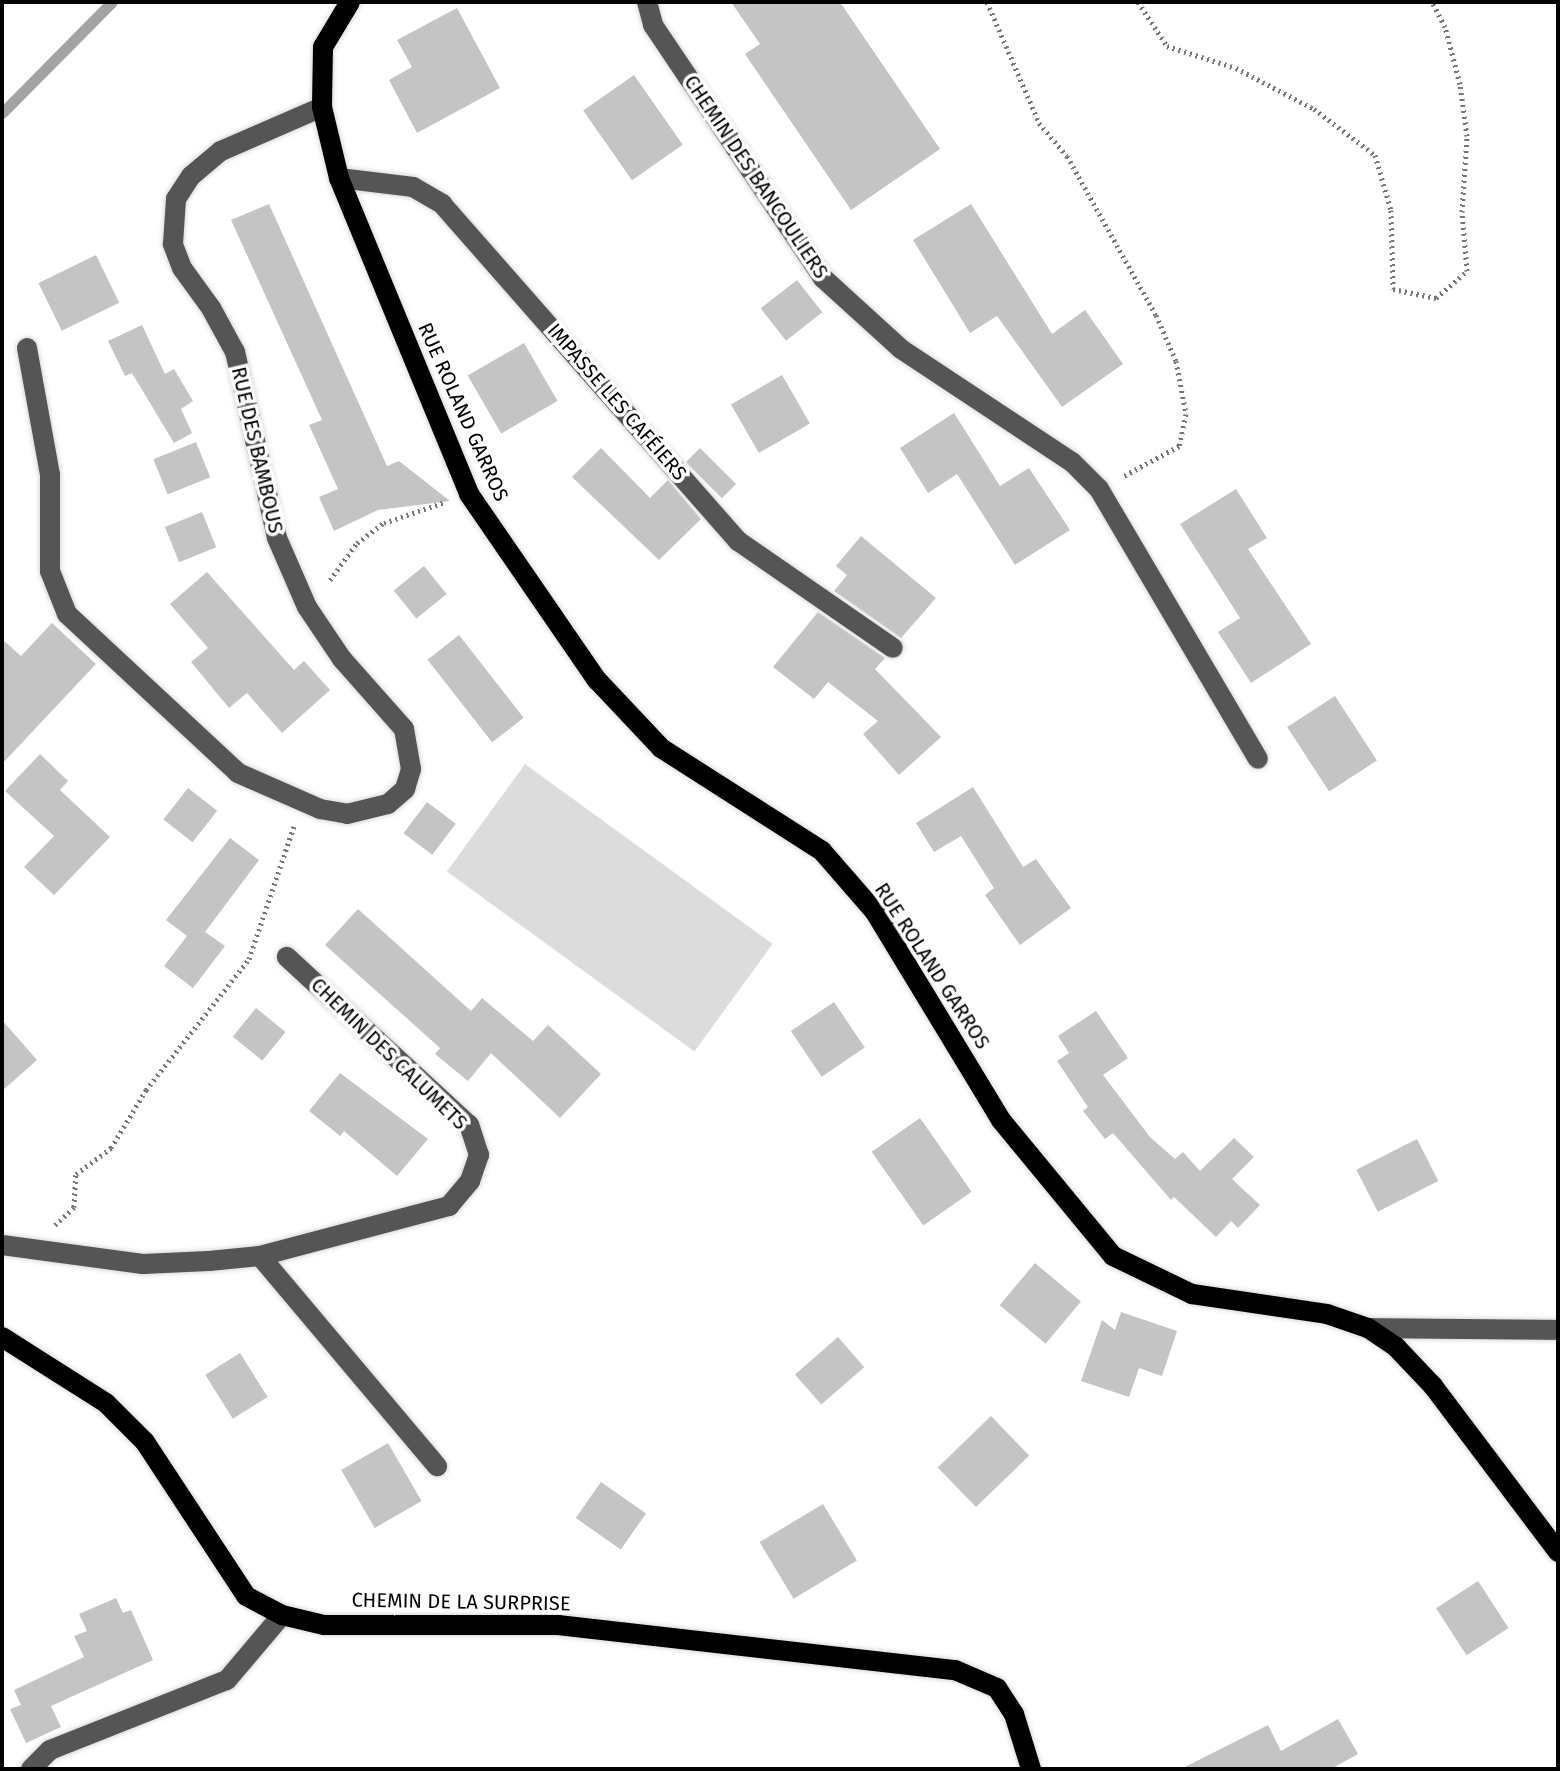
<!DOCTYPE html>
<html>
<head>
<meta charset="utf-8">
<style>
  body { margin:0 }
  #map { position:relative; width:1560px; height:1771px; overflow:hidden; background:#fff; font-family:"Fira Sans",sans-serif }
  div>[style] { position:absolute }
  .green>* { inset:0; background:#dcdcdc; transform-origin:0 0 }
  .stream>* { height:11px; margin:-5.5px; padding:0 5.5px; transform-origin:5.5px; border-radius:5.5px; background:#a3a3a3 }
  .building>* { inset:0; background:#c4c4c4; transform-origin:0 0 }
  .path>* { height:5px; margin-top:-2.5px; transform-origin:0; background:repeating-linear-gradient(90deg,#777 0 2px,transparent 0 6px) }
  .roads { filter:drop-shadow(0 0 2px #dbdbdb) drop-shadow(0 0 2px #dbdbdb) }
  .minor>* { height:20px; margin:-10px; padding:0 10px; transform-origin:10px; border-radius:10px; background:#555 }
  .major>* { height:20px; margin:-10px; padding:0 10px; transform-origin:10px; border-radius:10px; background:#000 }
  span { translate:-50% -50%; white-space:nowrap; text-align:center; line-height:1.15; -webkit-text-stroke:7px #fff; paint-order:stroke }
  .street-label { font-size:20px; color:#000 }
  .frame { position:absolute; inset:0; border:4px solid #000; pointer-events:none }
</style>
</head>
<body>
<div id="map">
  <div class="green">
    <i style="left:525px;top:764px;width:306px;height:133px;rotate:36deg"></i>
  </div>
  <div class="stream">
    <i style="left:2px;top:113px;width:156px;rotate:-45.3deg"></i>
  </div>
  <div class="building">
    <i style="clip-path:polygon(731px 2px,840px 2px,940px 149px,851px 210px,745px 54px,760px 44px)"></i>
    <i style="clip-path:polygon(457px 8px,500px 88px,417px 133px,389px 80px,412px 67px,397px 40px)"></i>
    <i style="left:634px;top:75px;width:85px;height:62px;rotate:55deg"></i>
    <i style="clip-path:polygon(269px 204px,387px 466px,399px 461px,450px 501px,378px 510px,334px 531px,319px 497px,338px 489px,309px 425px,322px 420px,231px 220px)"></i>
    <i style="clip-path:polygon(971px 204px,1052px 334px,1085px 310px,1123px 364px,1062px 407px,997px 316px,970px 333px,913px 240px)"></i>
    <i style="left:96px;top:255px;width:53px;height:64px;rotate:64deg"></i>
    <i style="left:797px;top:280px;width:41px;height:46px;rotate:52deg"></i>
    <i style="clip-path:polygon(142px 325px,165px 374px,174px 369px,193px 401px,181px 409px,192px 433px,174px 443px,132px 373px,125px 376px,108px 341px)"></i>
    <i style="left:524px;top:343px;width:67px;height:65px;rotate:60deg"></i>
    <i style="left:782px;top:375px;width:56px;height:59px;rotate:60deg"></i>
    <i style="clip-path:polygon(954px 413px,1000px 486px,1029px 468px,1070px 530px,1015px 565px,957px 474px,928px 493px,900px 448px)"></i>
    <i style="left:196px;top:442px;width:38px;height:46px;rotate:68deg"></i>
    <i style="clip-path:polygon(601px 448px,650px 498px,668px 480px,701px 519px,659px 560px,572px 477px)"></i>
    <i style="left:700px;top:448px;width:51px;height:20px;rotate:45deg"></i>
    <i style="clip-path:polygon(1236px 489px,1267px 538px,1248px 549px,1311px 644px,1251px 683px,1218px 632px,1240px 618px,1180px 524px)"></i>
    <i style="left:202px;top:512px;width:38px;height:40px;rotate:68deg"></i>
    <i style="clip-path:polygon(861px 536px,936px 598px,901px 638px,834px 591px,847px 575px,836px 566px)"></i>
    <i style="left:424px;top:566px;width:36px;height:39px;rotate:51deg"></i>
    <i style="clip-path:polygon(207px 572px,294px 670px,304px 661px,330px 690px,282px 733px,247px 693px,229px 708px,191px 662px,208px 648px,170px 604px)"></i>
    <i style="clip-path:polygon(818px 612px,885px 658px,875px 669px,941px 737px,899px 775px,863px 734px,878px 721px,828px 682px,814px 699px,773px 667px)"></i>
    <i style="clip-path:polygon(52px 623px,96px 664px,2px 764px,2px 639px,21px 656px)"></i>
    <i style="left:459px;top:635px;width:105px;height:40px;rotate:52deg"></i>
    <i style="left:1335px;top:696px;width:77px;height:57px;rotate:57deg"></i>
    <i style="clip-path:polygon(40px 754px,68px 781px,60px 790px,110px 837px,54px 895px,24px 867px,54px 836px,5px 791px)"></i>
    <i style="clip-path:polygon(973px 787px,1023px 867px,1036px 859px,1071px 908px,1020px 945px,985px 895px,994px 888px,961px 836px,934px 852px,916px 823px)"></i>
    <i style="left:188px;top:788px;width:37px;height:40px;rotate:38deg"></i>
    <i style="left:427px;top:802px;width:36px;height:39px;rotate:37deg"></i>
    <i style="clip-path:polygon(230px 838px,259px 860px,205px 932px,225px 946px,193px 988px,164px 966px,187px 936px,166px 920px)"></i>
    <i style="clip-path:polygon(358px 909px,471px 1011px,482px 998px,533px 1041px,548px 1025px,601px 1074px,560px 1118px,491px 1053px,468px 1081px,435px 1054px,440px 1048px,325px 945px)"></i>
    <i style="left:834px;top:1002px;width:55px;height:52px;rotate:56deg"></i>
    <i style="left:256px;top:1008px;width:38px;height:37px;rotate:39deg"></i>
    <i style="clip-path:polygon(1096px 1011px,1128px 1058px,1103px 1075px,1150px 1137px,1175px 1159px,1183px 1152px,1200px 1171px,1234px 1138px,1254px 1157px,1232px 1179px,1260px 1205px,1238px 1228px,1231px 1221px,1216px 1237px,1174px 1197px,1171px 1200px,1113px 1133px,1105px 1139px,1083px 1111px,1088px 1107px,1057px 1061px,1069px 1053px,1058px 1036px)"></i>
    <i style="clip-path:polygon(2px 1020px,37px 1060px,2px 1091px)"></i>
    <i style="clip-path:polygon(340px 1073px,428px 1139px,397px 1176px,344px 1131px,340px 1136px,309px 1111px)"></i>
    <i style="left:920px;top:1118px;width:90px;height:59px;rotate:55deg"></i>
    <i style="left:1417px;top:1139px;width:47px;height:68px;rotate:63deg"></i>
    <i style="left:1035px;top:1263px;width:60px;height:55px;rotate:40deg"></i>
    <i style="clip-path:polygon(1121px 1312px,1177px 1331px,1162px 1376px,1139px 1368px,1129px 1397px,1081px 1381px,1102px 1320px,1115px 1330px)"></i>
    <i style="left:838px;top:1337px;width:40px;height:57px;rotate:49deg"></i>
    <i style="left:240px;top:1353px;width:52px;height:41px;rotate:58deg"></i>
    <i style="left:991px;top:1416px;width:55px;height:74px;rotate:46deg"></i>
    <i style="left:388px;top:1443px;width:67px;height:54px;rotate:60deg"></i>
    <i style="left:601px;top:1482px;width:55px;height:44px;rotate:35deg"></i>
    <i style="left:823px;top:1504px;width:66px;height:74px;rotate:59deg"></i>
    <i style="left:1478px;top:1581px;width:56px;height:50px;rotate:57deg"></i>
    <i style="clip-path:polygon(116px 1598px,123px 1613px,131px 1610px,153px 1660px,51px 1706px,61px 1727px,26px 1743px,10px 1709px,21px 1705px,14px 1690px,84px 1657px,74px 1636px,87px 1631px,79px 1614px)"></i>
    <i style="clip-path:polygon(1338px 1719px,1358px 1754px,1331px 1769px,1181px 1769px,1268px 1725px,1281px 1751px)"></i>
  </div>
  <div class="path">
    <i style="left:987px;top:2px;width:132px;rotate:66.7deg"></i>
    <i style="left:1039px;top:123px;width:43px;rotate:49.7deg"></i>
    <i style="left:1067px;top:156px;width:182px;rotate:60.8deg"></i>
    <i style="left:1156px;top:315px;width:50px;rotate:66.5deg"></i>
    <i style="left:1176px;top:361px;width:54px;rotate:79.3deg"></i>
    <i style="left:1186px;top:414px;width:33px;rotate:102deg"></i>
    <i style="left:1179px;top:446px;width:65px;rotate:151.5deg"></i>
    <i style="left:1138px;top:2px;width:53px;rotate:56.6deg"></i>
    <i style="left:1167px;top:46px;width:72px;rotate:17.7deg"></i>
    <i style="left:1236px;top:68px;width:88px;rotate:27.7deg"></i>
    <i style="left:1314px;top:109px;width:76px;rotate:37deg"></i>
    <i style="left:1375px;top:155px;width:57px;rotate:73.8deg"></i>
    <i style="left:1391px;top:210px;width:79px;rotate:88.5deg"></i>
    <i style="left:1393px;top:289px;width:44px;rotate:11.8deg"></i>
    <i style="left:1436px;top:298px;width:41px;rotate:-41.1deg"></i>
    <i style="left:1467px;top:271px;width:59px;rotate:-94.8deg"></i>
    <i style="left:1462px;top:212px;width:76px;rotate:-86.2deg"></i>
    <i style="left:1467px;top:136px;width:52px;rotate:-97.7deg"></i>
    <i style="left:1460px;top:84px;width:59px;rotate:-104.7deg"></i>
    <i style="left:1445px;top:27px;width:28px;rotate:-117deg"></i>
    <i style="left:330px;top:580px;width:46px;rotate:-53.9deg"></i>
    <i style="left:357px;top:543px;width:34px;rotate:-37deg"></i>
    <i style="left:384px;top:523px;width:65px;rotate:-19deg"></i>
    <i style="left:55px;top:1225px;width:26px;rotate:-43deg"></i>
    <i style="left:74px;top:1207px;width:33px;rotate:-87deg"></i>
    <i style="left:76px;top:1174px;width:44px;rotate:-36.6deg"></i>
    <i style="left:111px;top:1148px;width:68px;rotate:-58.9deg"></i>
    <i style="left:146px;top:1090px;width:167px;rotate:-51.8deg"></i>
    <i style="left:249px;top:959px;width:140px;rotate:-71.3deg"></i>
  </div>
  <div class="roads">
    <div class="minor">
      <i style="left:647px;top:2px;width:24px;rotate:75deg"></i>
      <i style="left:653px;top:25px;width:305px;rotate:56.1deg"></i>
      <i style="left:823px;top:278px;width:105px;rotate:42.3deg"></i>
      <i style="left:901px;top:349px;width:205px;rotate:33.5deg"></i>
      <i style="left:1072px;top:462px;width:38px;rotate:45deg"></i>
      <i style="left:1099px;top:489px;width:313px;rotate:59.5deg"></i>
      <i style="left:339px;top:178px;width:75px;rotate:6.9deg"></i>
      <i style="left:413px;top:187px;width:34px;rotate:30deg"></i>
      <i style="left:442px;top:204px;width:449px;rotate:48.7deg"></i>
      <i style="left:738px;top:541px;width:188px;rotate:34.6deg"></i>
      <i style="left:27px;top:348px;width:128px;rotate:79.7deg"></i>
      <i style="left:50px;top:474px;width:97px;rotate:90deg"></i>
      <i style="left:50px;top:571px;width:46px;rotate:68.4deg"></i>
      <i style="left:67px;top:614px;width:233px;rotate:42.9deg"></i>
      <i style="left:238px;top:773px;width:90px;rotate:23.7deg"></i>
      <i style="left:320px;top:809px;width:27px;rotate:10deg"></i>
      <i style="left:347px;top:814px;width:42px;rotate:-13.7deg"></i>
      <i style="left:388px;top:804px;width:23px;rotate:-41deg"></i>
      <i style="left:405px;top:789px;width:21px;rotate:-73deg"></i>
      <i style="left:411px;top:769px;width:41px;rotate:-99.9deg"></i>
      <i style="left:404px;top:729px;width:94px;rotate:-131.5deg"></i>
      <i style="left:342px;top:659px;width:63px;rotate:-123.9deg"></i>
      <i style="left:307px;top:607px;width:75px;rotate:-113.5deg"></i>
      <i style="left:277px;top:538px;width:191px;rotate:-102.7deg"></i>
      <i style="left:235px;top:352px;width:50px;rotate:-118.6deg"></i>
      <i style="left:211px;top:308px;width:49px;rotate:-125.9deg"></i>
      <i style="left:182px;top:268px;width:26px;rotate:-111deg"></i>
      <i style="left:173px;top:244px;width:45px;rotate:-86.2deg"></i>
      <i style="left:176px;top:199px;width:27px;rotate:-57deg"></i>
      <i style="left:191px;top:176px;width:39px;rotate:-40deg"></i>
      <i style="left:221px;top:151px;width:110px;rotate:-23.5deg"></i>
      <i style="left:2px;top:1245px;width:142px;rotate:7.7deg"></i>
      <i style="left:143px;top:1264px;width:66px;rotate:-2.6deg"></i>
      <i style="left:209px;top:1261px;width:51px;rotate:-5.6deg"></i>
      <i style="left:260px;top:1256px;width:196px;rotate:-14.8deg"></i>
      <i style="left:449px;top:1206px;width:33px;rotate:-50deg"></i>
      <i style="left:470px;top:1181px;width:28px;rotate:-71deg"></i>
      <i style="left:479px;top:1155px;width:32px;rotate:-108deg"></i>
      <i style="left:469px;top:1125px;width:248px;rotate:-137.3deg"></i>
      <i style="left:260px;top:1256px;width:275px;rotate:49.9deg"></i>
      <i style="left:1368px;top:1328px;width:190px;rotate:0.6deg"></i>
      <i style="left:31px;top:1769px;width:27px;rotate:-45deg"></i>
      <i style="left:50px;top:1750px;width:190px;rotate:-21.6deg"></i>
      <i style="left:227px;top:1680px;width:85px;rotate:-49.8deg"></i>
    </div>
    <div class="major">
      <i style="left:350px;top:2px;width:52px;rotate:121deg"></i>
      <i style="left:323px;top:47px;width:60px;rotate:91deg"></i>
      <i style="left:322px;top:107px;width:73px;rotate:76.5deg"></i>
      <i style="left:339px;top:178px;width:342px;rotate:67.6deg"></i>
      <i style="left:469px;top:494px;width:226px;rotate:55.5deg"></i>
      <i style="left:597px;top:680px;width:93px;rotate:46.7deg"></i>
      <i style="left:661px;top:748px;width:191px;rotate:32.6deg"></i>
      <i style="left:822px;top:851px;width:81px;rotate:49deg"></i>
      <i style="left:875px;top:912px;width:243px;rotate:58.8deg"></i>
      <i style="left:1001px;top:1120px;width:176px;rotate:50.5deg"></i>
      <i style="left:1113px;top:1256px;width:88px;rotate:25.7deg"></i>
      <i style="left:1192px;top:1294px;width:136px;rotate:8.4deg"></i>
      <i style="left:1327px;top:1314px;width:43px;rotate:18.9deg"></i>
      <i style="left:1368px;top:1328px;width:34px;rotate:34deg"></i>
      <i style="left:1396px;top:1347px;width:54px;rotate:46.5deg"></i>
      <i style="left:1433px;top:1386px;width:208px;rotate:53deg"></i>
      <i style="left:2px;top:1337px;width:123px;rotate:32.4deg"></i>
      <i style="left:106px;top:1403px;width:55px;rotate:45deg"></i>
      <i style="left:145px;top:1442px;width:184px;rotate:56.7deg"></i>
      <i style="left:246px;top:1596px;width:41px;rotate:27.8deg"></i>
      <i style="left:282px;top:1615px;width:43px;rotate:13.4deg"></i>
      <i style="left:324px;top:1625px;width:234px"></i>
      <i style="left:558px;top:1625px;width:400px;rotate:6.5deg"></i>
      <i style="left:955px;top:1670px;width:46px;rotate:23.2deg"></i>
      <i style="left:997px;top:1688px;width:31px;rotate:57deg"></i>
      <i style="left:1014px;top:1714px;width:58px;rotate:72.8deg"></i>
    </div>
  </div>
  <div class="street-label">
    <span style="left:756px;top:177px;rotate:56deg">CHEMIN DES BANCOULIERS</span>
    <span style="left:617px;top:402px;rotate:49deg">IMPASSE LES CAFÉIERS</span>
    <span style="left:463px;top:412px;rotate:66deg">RUE ROLAND GARROS</span>
    <span style="left:257px;top:450px;rotate:77deg">RUE DES BAMBOUS</span>
    <span style="left:932px;top:966px;rotate:57deg">RUE ROLAND GARROS</span>
    <span style="left:389px;top:1054px;rotate:44deg">CHEMIN DES CALUMETS</span>
    <span style="left:461px;top:1602px;rotate:1deg">CHEMIN DE LA SURPRISE</span>
  </div>
  <div class="frame"></div>
</div>
</body>
</html>
